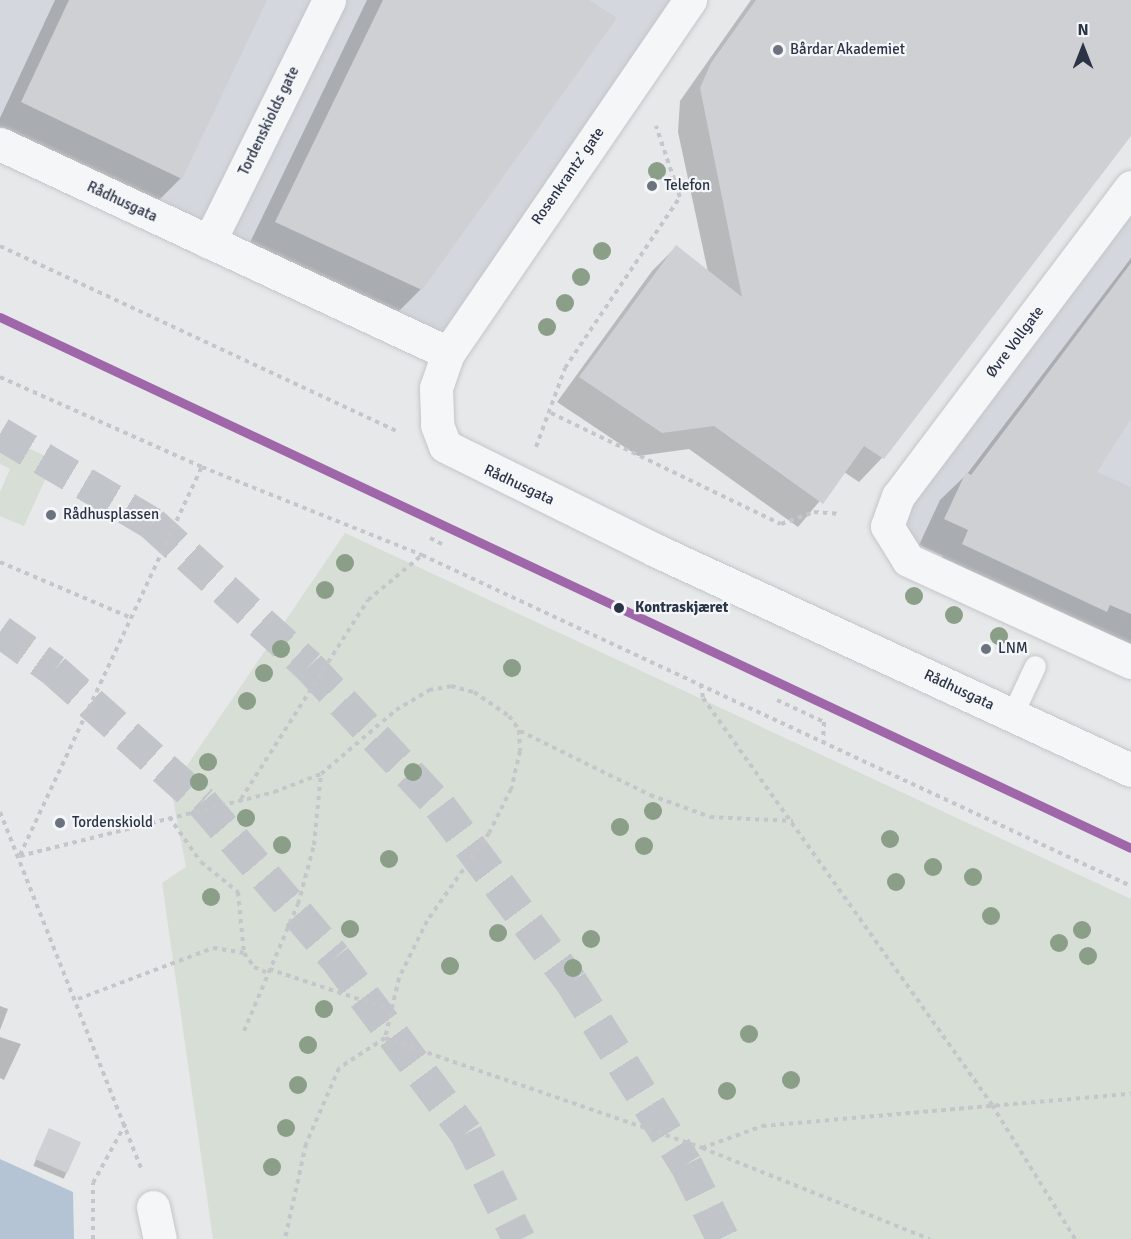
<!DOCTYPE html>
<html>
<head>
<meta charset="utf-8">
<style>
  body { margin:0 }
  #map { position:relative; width:1131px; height:1239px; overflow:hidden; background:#e6e8ea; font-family:Signika,sans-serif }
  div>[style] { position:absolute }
  .built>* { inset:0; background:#d4d7dd }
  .green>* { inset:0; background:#d6ded6 }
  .water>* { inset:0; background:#b4c4d5 }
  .shadow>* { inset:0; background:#0003; transform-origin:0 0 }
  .building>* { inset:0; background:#ced0d3; transform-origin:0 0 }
  .highway-tunnel>* { height:33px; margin-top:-16.5px; transform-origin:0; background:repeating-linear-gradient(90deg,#c1c4c9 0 33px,transparent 0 49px) }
  .path>* { height:4px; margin-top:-2px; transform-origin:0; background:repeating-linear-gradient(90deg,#c5c6ca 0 4.5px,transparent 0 9px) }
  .roads { filter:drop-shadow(0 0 2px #c4c6c8) drop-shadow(0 0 2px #c4c6c8) }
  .lane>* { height:21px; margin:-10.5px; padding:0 10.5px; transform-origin:10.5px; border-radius:10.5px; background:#f5f6f7 }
  .street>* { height:33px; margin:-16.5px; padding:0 16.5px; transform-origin:16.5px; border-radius:16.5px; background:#f5f6f7 }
  .tram-1>* { height:9px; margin:-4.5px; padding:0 4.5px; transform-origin:4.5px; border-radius:4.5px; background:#a066aa }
  .trees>* { width:18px; height:18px; margin:-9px; border-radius:50%; background:#8a9e88 }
  .dots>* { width:16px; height:16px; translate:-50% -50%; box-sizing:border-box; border:3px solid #f4f6f9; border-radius:50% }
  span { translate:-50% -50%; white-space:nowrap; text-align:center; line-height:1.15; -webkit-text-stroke:4.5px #f4f6f9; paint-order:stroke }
  .poi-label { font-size:15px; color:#2b3445 }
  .left { translate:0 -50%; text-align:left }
  .street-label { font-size:15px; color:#2b3445 }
  .stop-label { font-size:15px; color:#2b3445; font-weight:700 }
  .north { position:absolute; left:1053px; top:18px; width:60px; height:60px; -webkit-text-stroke:4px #f4f6f9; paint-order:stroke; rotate:0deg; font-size:16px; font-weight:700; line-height:24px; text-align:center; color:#2b3445 }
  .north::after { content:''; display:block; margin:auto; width:21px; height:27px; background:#2b3445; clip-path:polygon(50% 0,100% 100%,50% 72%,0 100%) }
</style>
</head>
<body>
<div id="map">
  <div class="built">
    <i style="clip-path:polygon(0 0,690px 0,448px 353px,0 144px)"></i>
    <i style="clip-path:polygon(1131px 187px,1131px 662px,908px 560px,898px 496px)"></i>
  </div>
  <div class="green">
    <i style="clip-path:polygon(0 435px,54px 460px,24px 526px,0 516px,0 492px,10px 469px,0 464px)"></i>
    <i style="clip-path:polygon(345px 533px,1131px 899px,1131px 1239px,213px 1239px,162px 883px,186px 867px,171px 789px)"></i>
  </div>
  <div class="water">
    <i style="clip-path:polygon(0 1159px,73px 1192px,74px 1239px,0 1239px)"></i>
  </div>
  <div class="shadow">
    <i style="clip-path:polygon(55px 0,266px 0,181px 178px,153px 206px,0 133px,0 118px)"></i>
    <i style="clip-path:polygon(367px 0,586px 0,421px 289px,389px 321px,244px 255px)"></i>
    <i style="clip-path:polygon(751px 0,1131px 0,1131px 127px,882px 458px,859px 482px,844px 472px,798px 527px,689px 449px,638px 456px,557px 402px,652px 271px,676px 247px,708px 272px,678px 132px,680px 101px)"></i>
    <i style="clip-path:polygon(1131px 258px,1131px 417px,1096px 473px,1131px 489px,1131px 653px,937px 571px,943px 556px,919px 545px,940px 500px,967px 474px)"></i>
    <i style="clip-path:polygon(0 1006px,8px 1009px,0 1030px)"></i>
    <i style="clip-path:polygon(0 1037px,21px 1044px,4px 1080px,0 1078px)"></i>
    <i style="left:49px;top:1129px;width:33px;height:40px;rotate:23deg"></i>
  </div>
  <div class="building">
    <i style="clip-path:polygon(69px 0,267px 0,182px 179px,21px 102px)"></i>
    <i style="clip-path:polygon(383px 0,589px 0,617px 18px,422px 290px,275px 222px)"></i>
    <i style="clip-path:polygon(756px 0,1131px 0,1131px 136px,884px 459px,864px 446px,823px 504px,714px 426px,662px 433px,579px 377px,676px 245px,742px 297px,700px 88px,711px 63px)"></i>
    <i style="clip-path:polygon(1131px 263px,1131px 419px,1097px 472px,1131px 487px,1131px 614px,1110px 605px,1107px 612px,962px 544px,968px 530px,944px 519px,966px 472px,971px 475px)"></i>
    <i style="left:49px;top:1128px;width:35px;height:34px;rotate:24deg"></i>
  </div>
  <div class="highway-tunnel">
    <i style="left:0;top:433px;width:177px;rotate:30.6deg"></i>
    <i style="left:152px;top:523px;width:212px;rotate:42.3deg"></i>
    <i style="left:309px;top:666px;width:192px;rotate:46.9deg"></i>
    <i style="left:440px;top:806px;width:219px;rotate:53.2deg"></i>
    <i style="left:571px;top:981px;width:216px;rotate:57.9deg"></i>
    <i style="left:686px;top:1164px;width:84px;rotate:63.7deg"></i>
    <i style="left:0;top:631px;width:67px;rotate:35.8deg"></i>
    <i style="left:54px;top:670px;width:198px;rotate:41.7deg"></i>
    <i style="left:202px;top:802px;width:204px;rotate:49.4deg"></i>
    <i style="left:335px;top:957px;width:219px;rotate:53.3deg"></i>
    <i style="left:466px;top:1133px;width:119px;rotate:63.4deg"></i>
  </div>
  <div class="path">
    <i style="left:0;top:246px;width:440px;rotate:25deg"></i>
    <i style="left:0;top:377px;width:221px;rotate:24deg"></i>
    <i style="left:202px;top:467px;width:237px;rotate:21.8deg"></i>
    <i style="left:422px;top:555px;width:782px;rotate:25.03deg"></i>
    <i style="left:551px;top:413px;width:255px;rotate:25.8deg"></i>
    <i style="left:781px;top:524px;width:35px;rotate:-20deg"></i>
    <i style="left:814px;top:512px;width:27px;rotate:4deg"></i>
    <i style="left:536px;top:447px;width:84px;rotate:-69.8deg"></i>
    <i style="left:565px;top:368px;width:206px;rotate:-56.1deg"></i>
    <i style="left:680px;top:197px;width:75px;rotate:-108.7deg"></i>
    <i style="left:430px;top:538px;width:16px;rotate:27deg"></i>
    <i style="left:0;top:562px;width:142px;rotate:23.1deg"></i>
    <i style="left:701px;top:684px;width:14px;rotate:82deg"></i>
    <i style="left:703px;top:698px;width:499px;rotate:54.6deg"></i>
    <i style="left:992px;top:1105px;width:158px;rotate:58.2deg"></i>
    <i style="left:777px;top:700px;width:52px;rotate:25.1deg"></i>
    <i style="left:824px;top:722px;width:19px;rotate:93deg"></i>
    <i style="left:520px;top:731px;width:145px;rotate:26.2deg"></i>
    <i style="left:650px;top:795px;width:64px;rotate:20.1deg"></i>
    <i style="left:710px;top:817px;width:83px;rotate:2.8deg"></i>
    <i style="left:241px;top:799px;width:236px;rotate:-57.5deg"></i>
    <i style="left:368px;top:600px;width:70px;rotate:-39.8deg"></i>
    <i style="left:0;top:812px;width:384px;rotate:68.4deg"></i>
    <i style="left:169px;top:817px;width:55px;rotate:54.6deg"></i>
    <i style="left:201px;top:862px;width:48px;rotate:39deg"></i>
    <i style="left:238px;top:892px;width:61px;rotate:84.4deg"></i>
    <i style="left:244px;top:953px;width:17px;rotate:54deg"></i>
    <i style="left:254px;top:967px;width:13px;rotate:23deg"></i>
    <i style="left:20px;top:855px;width:429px;rotate:-64.9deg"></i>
    <i style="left:20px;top:856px;width:262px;rotate:-14.1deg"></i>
    <i style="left:274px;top:792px;width:50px;rotate:-21deg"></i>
    <i style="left:321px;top:774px;width:99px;rotate:-40.5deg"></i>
    <i style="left:396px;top:710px;width:39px;rotate:-31deg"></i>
    <i style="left:429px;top:690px;width:22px;rotate:-10deg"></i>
    <i style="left:451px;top:686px;width:24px;rotate:15deg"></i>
    <i style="left:474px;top:692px;width:42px;rotate:34.4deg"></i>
    <i style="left:509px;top:716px;width:17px;rotate:54deg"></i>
    <i style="left:519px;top:730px;width:21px;rotate:87deg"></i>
    <i style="left:520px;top:751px;width:39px;rotate:103deg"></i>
    <i style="left:511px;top:789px;width:49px;rotate:116.6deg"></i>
    <i style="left:489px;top:833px;width:108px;rotate:125.2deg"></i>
    <i style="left:427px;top:921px;width:64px;rotate:116.2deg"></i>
    <i style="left:399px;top:978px;width:62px;rotate:103.1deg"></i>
    <i style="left:385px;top:1038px;width:55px;rotate:146.9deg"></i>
    <i style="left:339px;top:1068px;width:83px;rotate:113.5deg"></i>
    <i style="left:306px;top:1144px;width:97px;rotate:102.5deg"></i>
    <i style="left:269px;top:969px;width:126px;rotate:18.6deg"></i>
    <i style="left:78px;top:999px;width:144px;rotate:-20.7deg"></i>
    <i style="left:213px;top:948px;width:31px;rotate:9deg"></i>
    <i style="left:244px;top:1031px;width:138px;rotate:-67deg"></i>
    <i style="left:298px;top:904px;width:61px;rotate:-74.8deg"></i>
    <i style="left:314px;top:845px;width:71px;rotate:-84.4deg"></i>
    <i style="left:385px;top:1038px;width:336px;rotate:19.1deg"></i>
    <i style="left:702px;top:1148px;width:245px;rotate:21.8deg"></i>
    <i style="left:702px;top:1148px;width:64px;rotate:-20.1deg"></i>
    <i style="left:762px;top:1126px;width:370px;rotate:-5deg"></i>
    <i style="left:93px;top:1239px;width:56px;rotate:-90deg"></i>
    <i style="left:93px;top:1183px;width:68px;rotate:-61.2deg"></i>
  </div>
  <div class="roads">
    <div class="lane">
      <i style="left:1012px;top:715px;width:54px;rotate:-64.9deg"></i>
    </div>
    <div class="street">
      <i style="left:690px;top:0;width:428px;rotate:124.4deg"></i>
      <i style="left:448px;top:353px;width:37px;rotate:109deg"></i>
      <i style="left:436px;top:388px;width:37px;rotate:88deg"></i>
      <i style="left:437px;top:425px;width:22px;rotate:69deg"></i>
      <i style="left:445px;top:446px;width:234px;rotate:26.3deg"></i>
      <i style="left:655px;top:550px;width:524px;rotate:24.81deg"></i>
      <i style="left:0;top:144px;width:494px;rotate:25deg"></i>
      <i style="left:1131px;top:187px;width:387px;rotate:127deg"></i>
      <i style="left:898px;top:496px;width:32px;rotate:110deg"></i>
      <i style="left:887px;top:526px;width:40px;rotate:58deg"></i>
      <i style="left:908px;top:560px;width:245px;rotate:24.6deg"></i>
      <i style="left:209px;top:242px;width:270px;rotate:-63.6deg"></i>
      <i style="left:153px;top:1207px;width:33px;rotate:78deg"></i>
    </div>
  </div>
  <div class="tram-1">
    <i style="left:0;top:317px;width:1249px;rotate:25.15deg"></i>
  </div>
  <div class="trees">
    <i style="left:657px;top:171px"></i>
    <i style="left:602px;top:251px"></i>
    <i style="left:581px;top:277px"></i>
    <i style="left:565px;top:303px"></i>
    <i style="left:547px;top:327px"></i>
    <i style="left:345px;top:563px"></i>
    <i style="left:325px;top:590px"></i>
    <i style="left:914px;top:596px"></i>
    <i style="left:954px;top:615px"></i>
    <i style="left:999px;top:636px"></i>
    <i style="left:281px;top:649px"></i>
    <i style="left:512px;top:668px"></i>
    <i style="left:264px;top:673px"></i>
    <i style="left:247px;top:701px"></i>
    <i style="left:208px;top:762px"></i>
    <i style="left:413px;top:772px"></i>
    <i style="left:199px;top:782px"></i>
    <i style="left:653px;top:811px"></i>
    <i style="left:246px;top:818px"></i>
    <i style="left:620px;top:827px"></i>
    <i style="left:890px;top:839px"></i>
    <i style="left:282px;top:845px"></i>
    <i style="left:644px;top:846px"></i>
    <i style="left:389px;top:859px"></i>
    <i style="left:933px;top:867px"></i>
    <i style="left:973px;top:877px"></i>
    <i style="left:896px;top:882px"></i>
    <i style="left:211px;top:897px"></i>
    <i style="left:991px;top:916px"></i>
    <i style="left:350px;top:929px"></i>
    <i style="left:1082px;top:930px"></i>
    <i style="left:498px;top:933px"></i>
    <i style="left:591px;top:939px"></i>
    <i style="left:1059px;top:943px"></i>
    <i style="left:1088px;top:956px"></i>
    <i style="left:450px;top:966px"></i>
    <i style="left:573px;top:968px"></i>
    <i style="left:324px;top:1009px"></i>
    <i style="left:749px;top:1034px"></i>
    <i style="left:308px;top:1045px"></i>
    <i style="left:791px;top:1080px"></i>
    <i style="left:298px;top:1085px"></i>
    <i style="left:727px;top:1091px"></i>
    <i style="left:286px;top:1128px"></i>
    <i style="left:272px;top:1167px"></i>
  </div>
  <div class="dots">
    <i style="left:778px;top:50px;background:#6c737f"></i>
    <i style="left:652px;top:186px;background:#6c737f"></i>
    <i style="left:51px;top:515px;background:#6c737f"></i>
    <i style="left:619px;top:608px;background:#2b3445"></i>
    <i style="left:986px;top:649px;background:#6c737f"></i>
    <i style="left:60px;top:823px;background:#6c737f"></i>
  </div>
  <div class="poi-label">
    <span class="left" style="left:790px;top:50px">Bårdar Akademiet</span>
    <span class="left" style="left:664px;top:186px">Telefon</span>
    <span class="left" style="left:63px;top:515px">Rådhusplassen</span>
    <span class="left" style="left:998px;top:649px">LNM</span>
    <span class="left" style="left:72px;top:823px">Tordenskiold</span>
  </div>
  <div class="street-label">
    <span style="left:269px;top:121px;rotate:-64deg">Tordenskiolds gate</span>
    <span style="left:568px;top:176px;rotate:-55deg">Rosenkrantz’ gate</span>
    <span style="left:122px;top:202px;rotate:25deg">Rådhusgata</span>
    <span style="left:1015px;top:342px;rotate:-53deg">Øvre Vollgate</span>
    <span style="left:519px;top:485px;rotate:25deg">Rådhusgata</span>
    <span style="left:959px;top:690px;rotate:25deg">Rådhusgata</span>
  </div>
  <div class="stop-label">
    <span class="left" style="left:635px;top:608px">Kontraskjæret</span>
  </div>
  <div class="north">N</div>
</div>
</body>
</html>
